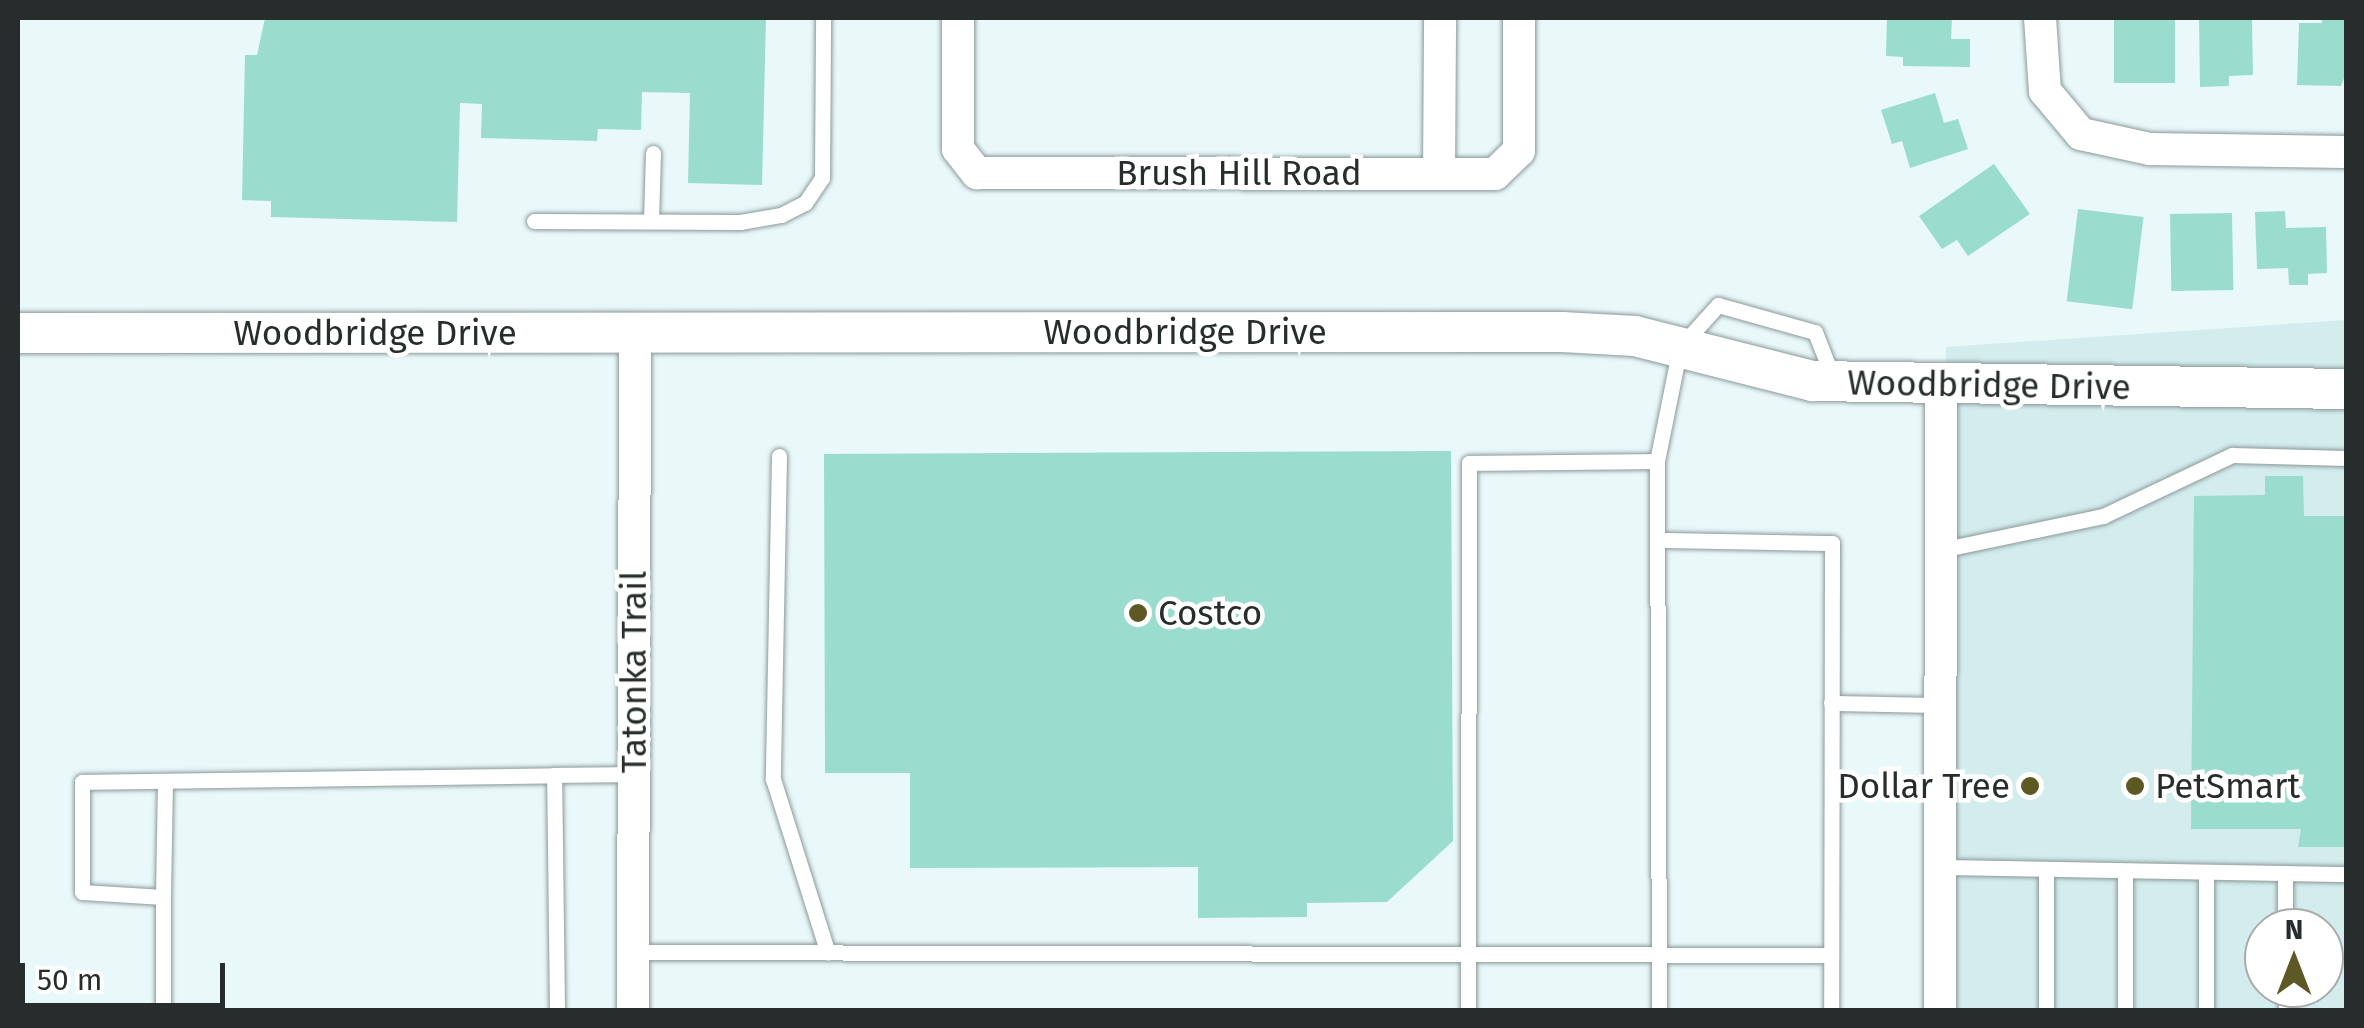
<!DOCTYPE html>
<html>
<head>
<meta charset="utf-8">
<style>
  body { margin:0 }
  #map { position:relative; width:2364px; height:1028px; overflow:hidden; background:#e9f8f8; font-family:"Fira Sans",sans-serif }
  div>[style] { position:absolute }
  .built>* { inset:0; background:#d3eced }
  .building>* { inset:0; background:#9addcf; transform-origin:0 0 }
  .roads { filter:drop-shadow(0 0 2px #8b999a) drop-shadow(0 0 2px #8b999a) }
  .service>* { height:15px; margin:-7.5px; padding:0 7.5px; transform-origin:7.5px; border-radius:7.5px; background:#fff }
  .minor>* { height:32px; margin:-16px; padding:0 16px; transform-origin:16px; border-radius:16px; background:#fff }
  .tertiary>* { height:40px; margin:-20px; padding:0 20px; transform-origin:20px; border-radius:20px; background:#fff }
  .dots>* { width:28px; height:28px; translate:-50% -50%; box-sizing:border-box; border:5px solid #fff; border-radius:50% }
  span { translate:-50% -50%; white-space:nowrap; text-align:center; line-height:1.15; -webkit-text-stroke:9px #fff; paint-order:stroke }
  .street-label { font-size:35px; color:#272d2d }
  .poi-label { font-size:35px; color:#272d2d }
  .left { translate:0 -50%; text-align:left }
  .right { translate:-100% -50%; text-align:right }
  .frame { position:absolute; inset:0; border:20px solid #272d2d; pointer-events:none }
  .north { position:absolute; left:2244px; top:908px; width:100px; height:100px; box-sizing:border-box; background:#fff; border:2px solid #a9abab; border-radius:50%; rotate:0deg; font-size:28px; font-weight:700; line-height:40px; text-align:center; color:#272d2d }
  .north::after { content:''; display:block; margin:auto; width:35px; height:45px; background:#5e5824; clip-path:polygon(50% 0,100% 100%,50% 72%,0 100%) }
  .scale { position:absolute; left:20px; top:963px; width:205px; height:45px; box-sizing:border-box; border:5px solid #272d2d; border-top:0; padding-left:12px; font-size:30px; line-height:35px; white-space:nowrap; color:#272d2d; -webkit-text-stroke:8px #fff; paint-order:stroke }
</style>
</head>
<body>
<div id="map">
  <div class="built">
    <i style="clip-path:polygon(2346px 320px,2346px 373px,1946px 372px,1946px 347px)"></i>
    <i style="clip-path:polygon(evenodd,1945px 403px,2346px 405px,2346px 1010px,1929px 1010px,1945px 403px,2264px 928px,2324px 928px,2324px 988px,2264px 988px,2264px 928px)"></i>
  </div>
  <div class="building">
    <i style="clip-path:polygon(265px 18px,766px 18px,762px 185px,688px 183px,690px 93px,642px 92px,641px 130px,598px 129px,597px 141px,481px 138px,482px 104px,460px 103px,457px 222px,271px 217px,271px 201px,242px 200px,245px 55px,257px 55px)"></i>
    <i style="clip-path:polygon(1887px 18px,1952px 18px,1951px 39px,1970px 39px,1970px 67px,1903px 66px,1903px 57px,1886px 56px)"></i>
    <i style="left:2114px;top:18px;width:61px;height:65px"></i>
    <i style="clip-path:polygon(2199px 18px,2252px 18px,2253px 75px,2229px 76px,2229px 86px,2200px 87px)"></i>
    <i style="clip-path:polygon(2322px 18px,2346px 18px,2346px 73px,2341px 86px,2297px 85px,2299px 23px,2322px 23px)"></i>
    <i style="clip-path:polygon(1935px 93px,1944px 123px,1958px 119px,1968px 149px,1910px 168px,1902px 141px,1892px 144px,1881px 110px)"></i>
    <i style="clip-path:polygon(1994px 164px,2030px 214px,1968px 256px,1957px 240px,1942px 249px,1919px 216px)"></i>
    <i style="left:2078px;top:209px;width:66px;height:93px;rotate:7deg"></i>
    <i style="clip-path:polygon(2285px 211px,2286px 228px,2326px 227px,2327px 273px,2308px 274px,2308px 285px,2289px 285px,2288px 268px,2257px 269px,2255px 212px)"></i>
    <i style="left:2232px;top:213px;width:77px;height:62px;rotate:89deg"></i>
    <i style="clip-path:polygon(1451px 451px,1453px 841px,1387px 902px,1307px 903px,1307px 917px,1198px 918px,1198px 867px,910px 868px,910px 773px,825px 773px,824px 454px)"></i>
    <i style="clip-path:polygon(2265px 476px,2303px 476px,2304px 516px,2346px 516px,2346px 847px,2298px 847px,2301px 829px,2191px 829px,2194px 496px,2265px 495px)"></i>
  </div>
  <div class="roads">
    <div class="service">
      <i style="left:534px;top:221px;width:206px;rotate:0.3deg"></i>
      <i style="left:740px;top:222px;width:42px;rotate:-9.7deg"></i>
      <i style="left:781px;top:215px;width:27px;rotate:-27deg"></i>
      <i style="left:805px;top:203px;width:30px;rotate:-56deg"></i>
      <i style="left:822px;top:178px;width:160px;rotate:-89.6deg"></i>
      <i style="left:651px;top:221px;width:68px;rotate:-88.3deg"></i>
      <i style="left:779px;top:456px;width:323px;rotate:91.1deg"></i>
      <i style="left:773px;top:779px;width:182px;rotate:72.5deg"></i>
      <i style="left:1660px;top:540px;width:172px;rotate:1deg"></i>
      <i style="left:1832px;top:543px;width:467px;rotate:90.1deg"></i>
      <i style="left:1940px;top:550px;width:167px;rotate:-11.8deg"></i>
      <i style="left:2103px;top:516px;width:143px;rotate:-25.3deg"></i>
      <i style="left:2232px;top:455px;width:114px;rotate:1.5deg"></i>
      <i style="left:1831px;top:703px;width:108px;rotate:1.1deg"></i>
      <i style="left:165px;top:781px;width:116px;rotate:91deg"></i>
      <i style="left:163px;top:897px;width:81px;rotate:-176.5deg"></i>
      <i style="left:82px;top:892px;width:110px;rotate:-90deg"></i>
      <i style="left:82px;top:782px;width:472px;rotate:-0.8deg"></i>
      <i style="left:1939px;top:867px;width:407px;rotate:1deg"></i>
      <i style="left:2046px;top:869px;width:141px;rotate:90deg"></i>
      <i style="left:2125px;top:871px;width:139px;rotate:90deg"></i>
      <i style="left:2206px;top:872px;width:138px;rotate:90deg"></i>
      <i style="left:2285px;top:873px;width:55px;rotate:90deg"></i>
      <i style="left:163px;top:897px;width:113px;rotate:90deg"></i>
      <i style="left:633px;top:952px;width:1198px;rotate:0.14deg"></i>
      <i style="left:2286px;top:988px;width:22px;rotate:90deg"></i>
      <i style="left:557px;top:1010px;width:235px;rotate:-90.7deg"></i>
      <i style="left:554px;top:775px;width:79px;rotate:-0.7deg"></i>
      <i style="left:1468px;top:1010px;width:547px;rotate:-89.9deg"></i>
      <i style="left:1469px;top:463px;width:188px;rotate:-0.6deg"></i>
      <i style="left:1659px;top:1010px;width:549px;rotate:-90.21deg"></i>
      <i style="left:1657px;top:461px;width:116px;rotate:-78.6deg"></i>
      <i style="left:1680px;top:347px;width:57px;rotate:-47.9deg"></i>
      <i style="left:1718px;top:305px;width:101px;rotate:15.6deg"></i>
      <i style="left:1815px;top:332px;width:49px;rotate:68.6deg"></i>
    </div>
    <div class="minor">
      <i style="left:958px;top:18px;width:131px;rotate:90deg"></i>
      <i style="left:958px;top:149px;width:31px;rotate:52deg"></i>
      <i style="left:977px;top:173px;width:518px;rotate:0.11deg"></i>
      <i style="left:1495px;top:174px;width:33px;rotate:-44deg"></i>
      <i style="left:1519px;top:151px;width:133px;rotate:-90deg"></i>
      <i style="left:2040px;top:18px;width:73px;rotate:86.1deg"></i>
      <i style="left:2045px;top:91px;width:56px;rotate:50.1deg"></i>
      <i style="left:2081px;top:134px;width:71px;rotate:12.3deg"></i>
      <i style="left:2150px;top:149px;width:196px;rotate:0.9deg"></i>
      <i style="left:1439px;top:174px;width:156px;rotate:-89.6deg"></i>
      <i style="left:633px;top:1010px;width:677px;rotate:-89.83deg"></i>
      <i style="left:1940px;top:1010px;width:622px;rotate:-89.91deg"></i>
    </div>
    <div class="tertiary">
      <i style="left:18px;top:333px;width:1544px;rotate:-0.04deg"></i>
      <i style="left:1562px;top:332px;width:73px;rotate:3.1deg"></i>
      <i style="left:1635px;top:336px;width:184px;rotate:14.2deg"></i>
      <i style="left:1813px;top:381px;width:533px;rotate:0.86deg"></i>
    </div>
  </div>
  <div class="dots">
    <i style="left:1138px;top:613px;background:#5e5824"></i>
    <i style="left:2030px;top:786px;background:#5e5824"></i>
    <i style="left:2135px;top:786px;background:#5e5824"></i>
  </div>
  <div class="street-label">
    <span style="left:1239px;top:173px">Brush Hill Road</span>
    <span style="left:1185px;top:332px">Woodbridge Drive</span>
    <span style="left:375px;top:333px">Woodbridge Drive</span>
    <span style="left:1989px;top:385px;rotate:1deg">Woodbridge Drive</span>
    <span style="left:634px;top:672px;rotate:-90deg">Tatonka Trail</span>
  </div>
  <div class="poi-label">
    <span class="left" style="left:1158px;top:613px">Costco</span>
    <span class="right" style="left:2010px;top:786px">Dollar Tree</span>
    <span class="left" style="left:2155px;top:786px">PetSmart</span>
  </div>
  <div class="frame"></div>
  <div class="north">N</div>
  <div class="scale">50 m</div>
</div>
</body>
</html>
